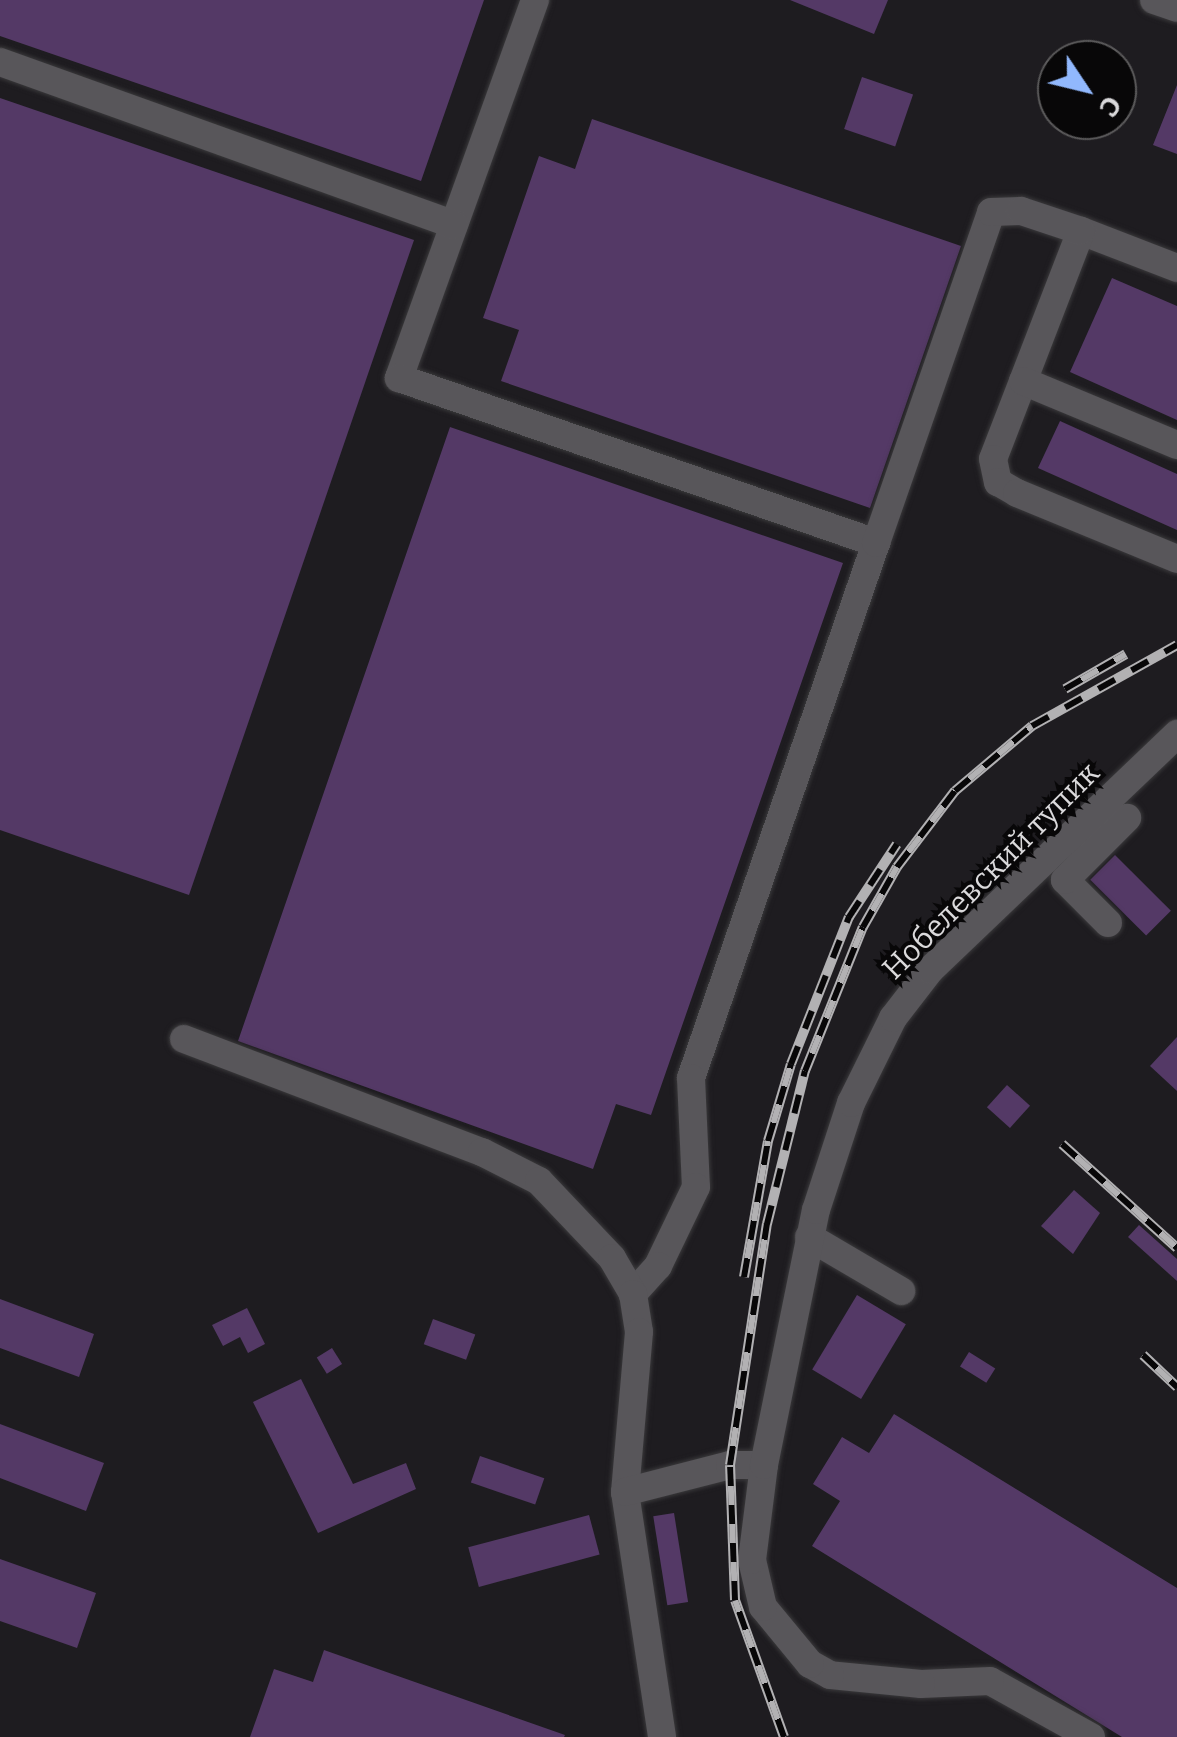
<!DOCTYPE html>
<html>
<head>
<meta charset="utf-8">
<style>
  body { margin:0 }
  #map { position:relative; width:1177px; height:1737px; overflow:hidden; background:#1e1c20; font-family:Bitter,serif }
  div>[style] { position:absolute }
  .building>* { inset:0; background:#543966; transform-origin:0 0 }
  .roads { filter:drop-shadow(0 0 2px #3a393b) drop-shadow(0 0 2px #3a393b) }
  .minor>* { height:28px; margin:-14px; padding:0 14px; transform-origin:14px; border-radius:14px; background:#58565a }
  .rail>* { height:10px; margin-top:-5px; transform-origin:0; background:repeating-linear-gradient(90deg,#080708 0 19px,#b2b1b3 0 38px); box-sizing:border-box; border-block:2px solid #b2b1b3 }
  span { translate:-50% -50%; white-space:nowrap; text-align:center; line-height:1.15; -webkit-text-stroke:8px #080708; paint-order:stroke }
  .street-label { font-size:30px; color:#dad9db }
  .north { position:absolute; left:1037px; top:40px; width:100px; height:100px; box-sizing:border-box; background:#080708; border:2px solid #5c5b5c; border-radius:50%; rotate:125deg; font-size:28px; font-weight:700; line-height:40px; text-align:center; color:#dad9db }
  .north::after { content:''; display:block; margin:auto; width:35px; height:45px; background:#91b8fd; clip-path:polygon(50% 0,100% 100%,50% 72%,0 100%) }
</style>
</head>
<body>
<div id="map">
  <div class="building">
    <i style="clip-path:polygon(0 0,484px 0,421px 181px,0 36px)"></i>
    <i style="clip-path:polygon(790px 0,888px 0,874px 34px)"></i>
    <i style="left:862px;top:77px;width:54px;height:55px;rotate:19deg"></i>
    <i style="clip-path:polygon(1177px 85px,1177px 154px,1153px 145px)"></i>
    <i style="clip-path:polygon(0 98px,414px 240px,189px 895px,0 830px)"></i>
    <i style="clip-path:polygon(592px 119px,961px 246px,870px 508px,501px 381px,519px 330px,483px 318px,539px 156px,575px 169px)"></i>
    <i style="clip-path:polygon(1112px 278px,1177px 306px,1177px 420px,1070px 372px)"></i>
    <i style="clip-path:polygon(1060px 421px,1177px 474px,1177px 530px,1038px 468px)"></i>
    <i style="clip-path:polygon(450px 427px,843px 563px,651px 1115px,616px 1104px,593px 1169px,238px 1041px)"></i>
    <i style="left:1115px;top:855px;width:79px;height:35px;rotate:45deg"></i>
    <i style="clip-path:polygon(1177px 1037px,1177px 1091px,1150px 1066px)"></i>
    <i style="left:1007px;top:1085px;width:31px;height:30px;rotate:42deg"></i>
    <i style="clip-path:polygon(1074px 1190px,1100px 1213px,1073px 1254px,1041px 1226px)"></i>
    <i style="clip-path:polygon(1139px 1225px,1177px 1259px,1177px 1281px,1128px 1237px)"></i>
    <i style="left:857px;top:1295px;width:57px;height:87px;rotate:31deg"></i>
    <i style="clip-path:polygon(0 1299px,94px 1334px,79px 1377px,0 1348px)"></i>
    <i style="clip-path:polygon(247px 1308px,265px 1344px,248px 1353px,240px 1337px,223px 1346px,212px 1325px)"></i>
    <i style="left:433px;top:1319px;width:45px;height:27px;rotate:20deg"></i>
    <i style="left:332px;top:1348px;width:19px;height:18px;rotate:58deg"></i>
    <i style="left:969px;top:1352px;width:31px;height:17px;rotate:32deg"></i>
    <i style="clip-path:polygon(301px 1379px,353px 1484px,406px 1463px,416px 1489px,318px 1533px,253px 1402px)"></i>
    <i style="clip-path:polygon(894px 1414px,1177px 1588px,1177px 1737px,1122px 1737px,812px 1546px,840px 1501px,813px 1484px,842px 1437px,869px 1453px)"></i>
    <i style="clip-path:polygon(0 1424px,104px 1463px,86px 1511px,0 1478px)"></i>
    <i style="left:480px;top:1456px;width:68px;height:28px;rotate:19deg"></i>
    <i style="left:674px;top:1513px;width:90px;height:21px;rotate:81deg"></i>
    <i style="left:589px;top:1515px;width:41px;height:125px;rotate:75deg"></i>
    <i style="clip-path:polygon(0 1559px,96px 1593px,77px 1648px,0 1621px)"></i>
    <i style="clip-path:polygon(324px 1650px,565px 1735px,564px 1737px,250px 1737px,274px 1669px,313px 1682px)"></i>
  </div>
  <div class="roads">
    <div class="minor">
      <i style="left:535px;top:0;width:402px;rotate:109.8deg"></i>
      <i style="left:399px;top:378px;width:505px;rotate:19.08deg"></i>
      <i style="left:876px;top:543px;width:566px;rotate:109.08deg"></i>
      <i style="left:691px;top:1078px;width:109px;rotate:87.4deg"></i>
      <i style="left:696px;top:1187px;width:88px;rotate:115.7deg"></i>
      <i style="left:658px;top:1266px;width:38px;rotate:132deg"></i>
      <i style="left:1154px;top:0;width:24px;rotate:19deg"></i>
      <i style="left:0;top:62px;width:482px;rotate:19.7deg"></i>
      <i style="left:1177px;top:268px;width:103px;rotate:-158.9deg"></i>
      <i style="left:1081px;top:231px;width:244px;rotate:111.1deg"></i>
      <i style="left:993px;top:459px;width:24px;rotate:78deg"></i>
      <i style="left:998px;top:482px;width:22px;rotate:30deg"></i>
      <i style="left:1017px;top:493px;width:173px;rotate:22.4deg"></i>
      <i style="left:1023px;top:381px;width:167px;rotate:22.6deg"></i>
      <i style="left:876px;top:543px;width:350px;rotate:-70.8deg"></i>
      <i style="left:991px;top:212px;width:30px;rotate:-2deg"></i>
      <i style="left:1021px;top:211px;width:63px;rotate:18.4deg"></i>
      <i style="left:1108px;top:923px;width:61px;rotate:-135deg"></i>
      <i style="left:1065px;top:880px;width:88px;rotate:-45deg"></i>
      <i style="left:184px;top:1039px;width:319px;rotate:20.8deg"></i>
      <i style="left:482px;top:1152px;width:64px;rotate:27deg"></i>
      <i style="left:539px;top:1181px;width:106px;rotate:46.5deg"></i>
      <i style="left:612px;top:1258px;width:42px;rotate:59.7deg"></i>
      <i style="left:633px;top:1294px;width:38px;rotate:81deg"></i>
      <i style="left:639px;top:1332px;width:161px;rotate:95deg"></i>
      <i style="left:625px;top:1492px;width:248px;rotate:81.4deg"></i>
      <i style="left:809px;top:1237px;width:107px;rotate:30.4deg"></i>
      <i style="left:625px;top:1492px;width:108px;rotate:-14.4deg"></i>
      <i style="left:730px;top:1465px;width:34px"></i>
      <i style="left:1091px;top:1737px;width:115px;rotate:-151deg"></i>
      <i style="left:990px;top:1681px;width:69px;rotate:177.5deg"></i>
      <i style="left:921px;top:1684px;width:91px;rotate:-174.4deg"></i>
      <i style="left:830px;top:1675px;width:23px;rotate:-151deg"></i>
      <i style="left:810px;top:1664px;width:74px;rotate:-129.5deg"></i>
      <i style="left:763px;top:1607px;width:48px;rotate:-103.2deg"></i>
      <i style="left:752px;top:1560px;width:96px;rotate:-82.8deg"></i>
      <i style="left:764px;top:1465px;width:260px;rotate:-78.5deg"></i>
      <i style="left:816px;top:1210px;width:113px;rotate:-71.9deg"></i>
      <i style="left:851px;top:1103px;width:95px;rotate:-63.7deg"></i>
      <i style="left:893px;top:1018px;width:61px;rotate:-52.4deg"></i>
      <i style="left:930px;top:970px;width:342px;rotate:-43.7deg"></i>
    </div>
  </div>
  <div class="rail">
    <i style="left:1065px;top:689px;width:70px;rotate:-29.8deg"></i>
    <i style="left:1062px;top:1144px;width:155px;rotate:42.1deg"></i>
    <i style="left:744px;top:1277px;width:138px;rotate:-80deg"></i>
    <i style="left:768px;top:1141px;width:80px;rotate:-73.4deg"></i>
    <i style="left:791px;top:1064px;width:158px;rotate:-68.5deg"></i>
    <i style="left:849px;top:917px;width:87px;rotate:-56.7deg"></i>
    <i style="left:1143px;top:1355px;width:47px;rotate:43.3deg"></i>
    <i style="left:784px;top:1737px;width:145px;rotate:-109.7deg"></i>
    <i style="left:735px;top:1600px;width:135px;rotate:-92.1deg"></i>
    <i style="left:730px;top:1465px;width:244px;rotate:-81.3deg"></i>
    <i style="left:767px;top:1224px;width:158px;rotate:-76.1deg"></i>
    <i style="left:805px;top:1071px;width:155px;rotate:-68.1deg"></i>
    <i style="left:863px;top:927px;width:69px;rotate:-60.5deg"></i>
    <i style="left:897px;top:867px;width:96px;rotate:-52.7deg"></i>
    <i style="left:955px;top:791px;width:101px;rotate:-40.2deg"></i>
    <i style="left:1032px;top:726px;width:166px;rotate:-29.2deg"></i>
  </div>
  <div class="street-label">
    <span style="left:991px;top:871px;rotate:-45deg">Нобелевский тупик</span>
  </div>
  <div class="north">С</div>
</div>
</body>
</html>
